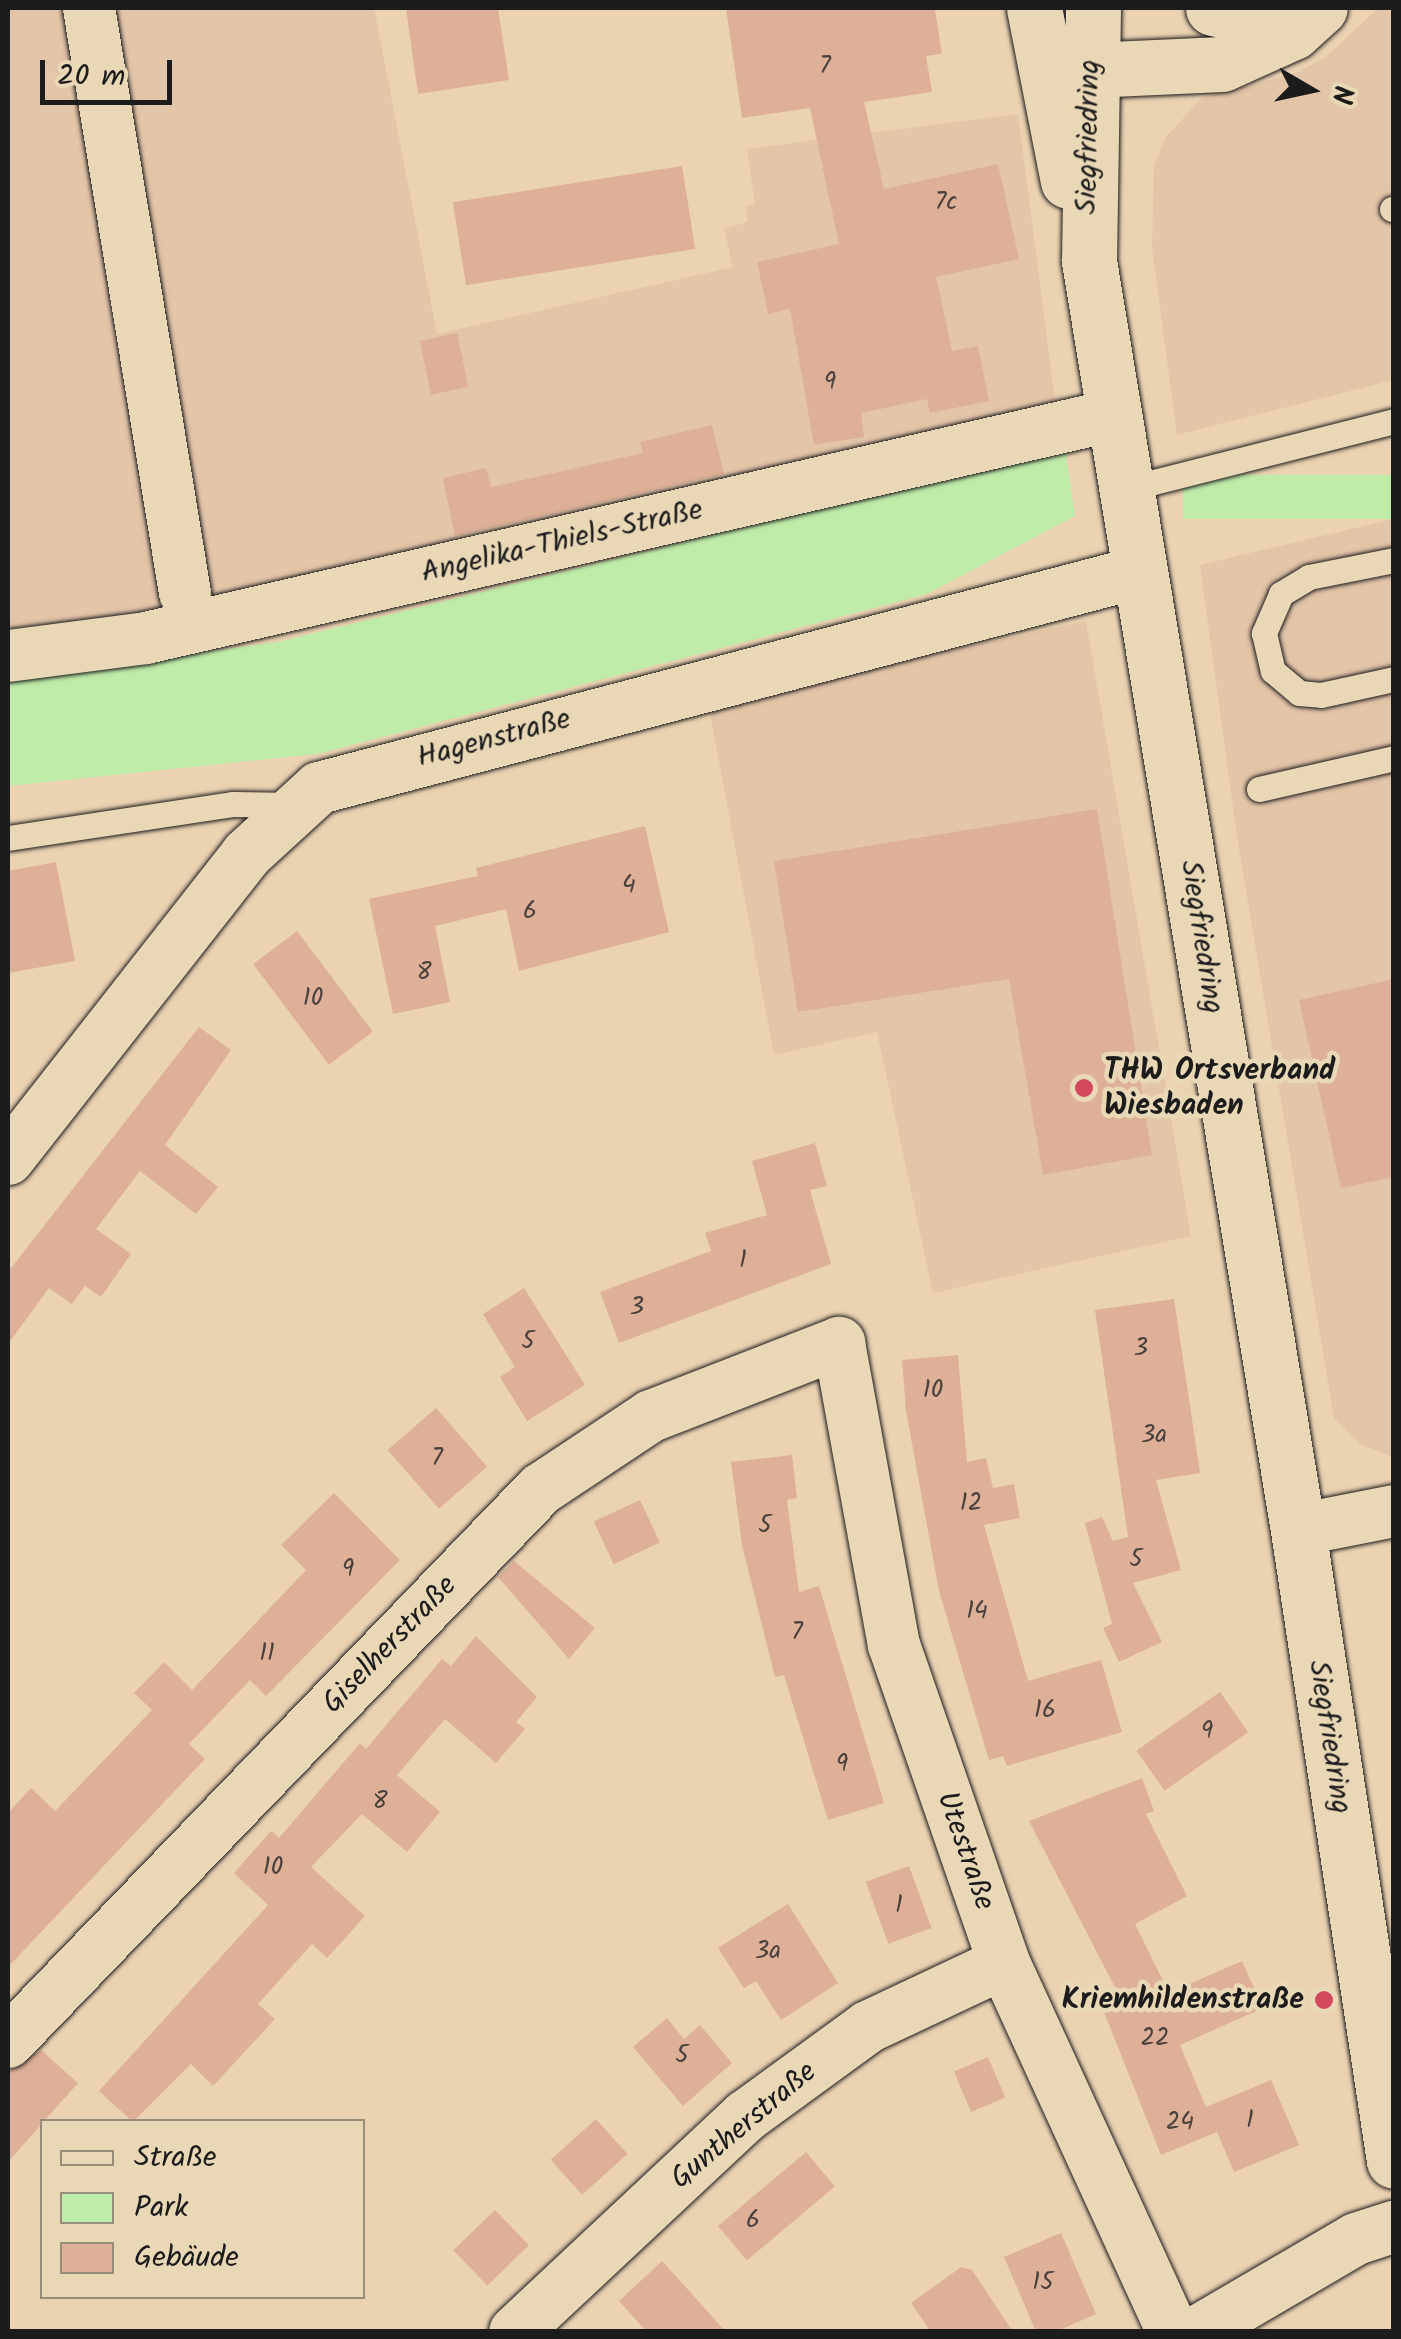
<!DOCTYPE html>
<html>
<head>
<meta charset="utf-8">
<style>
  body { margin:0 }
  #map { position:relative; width:1401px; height:2339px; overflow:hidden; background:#ebd3b2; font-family:Kalam,sans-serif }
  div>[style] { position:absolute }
  .built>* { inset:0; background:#e3c5a7 }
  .green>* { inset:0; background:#bfeca9; transform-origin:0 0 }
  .building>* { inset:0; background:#deb097; transform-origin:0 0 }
  .roads { filter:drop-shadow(0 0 2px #1c1c1c) drop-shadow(0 0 2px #1c1c1c) }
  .service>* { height:25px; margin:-12.5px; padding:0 12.5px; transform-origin:12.5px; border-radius:12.5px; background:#e9d8b5 }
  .minor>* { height:52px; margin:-26px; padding:0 26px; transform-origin:26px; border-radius:26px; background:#e9d8b5 }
  .primary>* { height:55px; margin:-27.5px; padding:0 27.5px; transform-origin:27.5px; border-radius:27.5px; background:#e9d8b5 }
  .dots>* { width:28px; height:28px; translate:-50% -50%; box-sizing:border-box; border:5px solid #e9d8b5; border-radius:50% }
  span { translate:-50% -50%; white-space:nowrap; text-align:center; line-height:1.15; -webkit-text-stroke:9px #e9d8b5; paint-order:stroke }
  .number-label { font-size:25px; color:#4c413b }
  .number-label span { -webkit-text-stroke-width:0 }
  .street-label { font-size:30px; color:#1c1c1c }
  .poi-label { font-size:30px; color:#1c1c1c; font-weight:700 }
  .left { translate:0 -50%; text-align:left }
  .right { translate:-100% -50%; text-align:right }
  .frame { position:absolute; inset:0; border:10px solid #1c1c1c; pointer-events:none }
  .legend { position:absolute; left:40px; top:2119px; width:325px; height:180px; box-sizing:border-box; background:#e9d8b5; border:2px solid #978d78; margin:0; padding:12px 18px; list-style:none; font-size:30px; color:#1c1c1c }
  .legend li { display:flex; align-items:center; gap:20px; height:50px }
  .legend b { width:50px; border:2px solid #978d78 }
  .north { position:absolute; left:1261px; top:40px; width:100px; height:100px; -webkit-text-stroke:8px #e9d8b5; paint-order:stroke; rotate:99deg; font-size:28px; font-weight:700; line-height:40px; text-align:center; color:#1c1c1c }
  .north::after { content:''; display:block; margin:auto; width:35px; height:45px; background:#1c1c1c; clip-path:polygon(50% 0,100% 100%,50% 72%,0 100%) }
  .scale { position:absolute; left:40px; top:60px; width:132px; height:45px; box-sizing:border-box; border:5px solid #1c1c1c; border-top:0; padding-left:12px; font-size:30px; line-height:35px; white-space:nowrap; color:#1c1c1c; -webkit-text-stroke:8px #e9d8b5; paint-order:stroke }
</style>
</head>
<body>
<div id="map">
  <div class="built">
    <i style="clip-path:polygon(8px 8px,374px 8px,437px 334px,733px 267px,724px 228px,748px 222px,746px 206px,755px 204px,747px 149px,1018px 114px,1057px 416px,159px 620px,8px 635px)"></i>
    <i style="clip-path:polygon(1378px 8px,1393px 8px,1393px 380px,1177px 435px,1152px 247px,1154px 165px,1166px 137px,1202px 98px,1296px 73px,1326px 57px)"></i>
    <i style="clip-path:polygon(1393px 519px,1393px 1457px,1362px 1445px,1334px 1418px,1237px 837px,1200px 565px)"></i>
    <i style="clip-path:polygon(1086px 621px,1191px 1236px,933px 1293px,877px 1032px,774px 1055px,708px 703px)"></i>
  </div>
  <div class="green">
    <i style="clip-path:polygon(1065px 448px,1075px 516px,927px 594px,317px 754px,8px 786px,8px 679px,278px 642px)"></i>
    <i style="left:1393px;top:475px;width:44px;height:210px;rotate:90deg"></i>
  </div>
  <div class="building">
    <i style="clip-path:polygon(406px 8px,498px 8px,509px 80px,418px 94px)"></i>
    <i style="clip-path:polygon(726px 8px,935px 10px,942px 54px,926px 56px,932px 92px,864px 102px,884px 189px,998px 164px,1019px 259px,936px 277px,952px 351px,978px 346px,989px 401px,930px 413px,927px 399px,861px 413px,864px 437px,814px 445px,790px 309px,768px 314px,757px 262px,839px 244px,810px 108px,742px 118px)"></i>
    <i style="left:682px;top:166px;width:84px;height:232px;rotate:81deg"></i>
    <i style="left:457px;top:333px;width:55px;height:38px;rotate:78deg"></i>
    <i style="clip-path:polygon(712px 425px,724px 474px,455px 536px,443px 478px,486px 468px,491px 487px,643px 453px,640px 442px)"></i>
    <i style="clip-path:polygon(1097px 809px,1152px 1155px,1043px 1175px,1009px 979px,798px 1012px,774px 861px)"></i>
    <i style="clip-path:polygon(645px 826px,669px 932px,519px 971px,506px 909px,435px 926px,450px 1002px,393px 1014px,369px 899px,478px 876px,476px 868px)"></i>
    <i style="clip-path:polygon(56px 862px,75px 961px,8px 973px,8px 871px)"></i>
    <i style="left:297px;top:931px;width:126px;height:55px;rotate:53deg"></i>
    <i style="clip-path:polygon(1394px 979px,1394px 1177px,1341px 1188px,1299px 1000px)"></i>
    <i style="clip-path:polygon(199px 1027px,231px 1050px,165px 1145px,218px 1187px,196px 1214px,140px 1171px,96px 1229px,131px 1254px,101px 1297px,85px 1286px,72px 1304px,49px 1288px,8px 1344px,8px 1272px)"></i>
    <i style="clip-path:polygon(815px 1143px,827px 1186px,810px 1190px,831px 1264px,619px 1343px,600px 1292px,711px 1251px,705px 1233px,767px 1215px,752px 1161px)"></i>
    <i style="clip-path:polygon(524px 1288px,585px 1385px,527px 1421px,500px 1377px,515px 1367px,483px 1314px)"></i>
    <i style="clip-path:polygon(1174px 1299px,1200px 1473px,1156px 1480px,1181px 1570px,1133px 1583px,1162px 1642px,1119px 1662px,1103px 1628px,1112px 1624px,1085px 1523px,1102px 1517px,1113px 1541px,1128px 1537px,1095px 1310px)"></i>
    <i style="clip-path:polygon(958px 1355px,967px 1462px,986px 1458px,993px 1488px,1014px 1484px,1020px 1518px,984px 1525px,1028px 1681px,1101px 1660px,1122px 1732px,1007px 1766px,1003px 1756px,989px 1760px,939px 1591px,906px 1411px,902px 1360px)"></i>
    <i style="left:436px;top:1408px;width:78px;height:64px;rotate:49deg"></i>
    <i style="clip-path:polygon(792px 1455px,797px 1498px,787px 1500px,799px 1592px,819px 1586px,884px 1803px,828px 1820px,784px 1675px,775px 1677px,742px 1545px,731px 1462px)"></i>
    <i style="clip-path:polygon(334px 1493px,400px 1560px,266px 1696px,250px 1680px,189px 1744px,205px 1759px,8px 1967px,8px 1813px,31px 1788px,55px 1811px,152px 1710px,134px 1693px,164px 1662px,192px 1690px,306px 1570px,281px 1545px)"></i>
    <i style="left:640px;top:1500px;width:47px;height:51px;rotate:65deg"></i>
    <i style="clip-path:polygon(514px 1561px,595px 1628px,569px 1659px,498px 1577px)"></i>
    <i style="clip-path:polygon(476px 1636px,537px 1697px,516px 1722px,525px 1729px,496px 1763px,445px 1719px,397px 1775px,440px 1812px,407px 1852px,362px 1814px,311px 1867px,365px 1916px,327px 1958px,312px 1944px,258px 2004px,275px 2019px,213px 2086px,191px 2064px,133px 2122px,99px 2091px,268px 1905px,234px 1873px,271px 1831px,279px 1838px,360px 1743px,366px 1749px,442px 1659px,451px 1666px)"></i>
    <i style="left:1220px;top:1692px;width:49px;height:102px;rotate:55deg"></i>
    <i style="clip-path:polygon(1142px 1778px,1154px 1811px,1146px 1814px,1187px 1896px,1135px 1924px,1169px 1993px,1242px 1961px,1263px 2008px,1180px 2045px,1206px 2107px,1271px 2080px,1299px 2145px,1234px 2172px,1217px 2132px,1161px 2155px,1102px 2007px,1121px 1999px,1029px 1821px)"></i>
    <i style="left:909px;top:1866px;width:66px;height:46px;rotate:70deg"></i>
    <i style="clip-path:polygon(788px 1904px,838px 1983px,781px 2020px,756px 1981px,744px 1988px,718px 1948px)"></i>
    <i style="clip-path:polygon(667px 2018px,684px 2039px,700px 2025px,732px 2063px,683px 2106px,633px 2047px)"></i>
    <i style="clip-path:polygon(41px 2050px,78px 2083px,8px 2162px,8px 2072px)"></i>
    <i style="left:988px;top:2057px;width:44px;height:37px;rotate:67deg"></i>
    <i style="left:596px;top:2119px;width:47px;height:61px;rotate:48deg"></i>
    <i style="left:806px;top:2152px;width:45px;height:115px;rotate:50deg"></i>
    <i style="left:495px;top:2210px;width:49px;height:58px;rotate:46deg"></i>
    <i style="clip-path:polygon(1061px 2233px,1096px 2314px,1055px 2332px,1036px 2332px,1004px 2257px)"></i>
    <i style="clip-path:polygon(662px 2261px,683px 2284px,726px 2332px,647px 2332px,619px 2301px)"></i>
    <i style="clip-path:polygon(961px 2267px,972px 2270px,1013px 2332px,931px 2332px,911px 2303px)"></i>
  </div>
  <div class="roads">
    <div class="service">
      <i style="left:1392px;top:209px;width:2px"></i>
      <i style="left:1126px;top:489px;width:276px;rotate:-14.2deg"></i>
      <i style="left:1394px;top:560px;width:87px;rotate:168.7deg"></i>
      <i style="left:1309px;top:577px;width:33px;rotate:149deg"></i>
      <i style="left:1281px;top:594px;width:43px;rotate:113.6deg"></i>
      <i style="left:1264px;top:633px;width:39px;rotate:77deg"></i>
      <i style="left:1273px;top:671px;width:34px;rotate:40deg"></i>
      <i style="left:1299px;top:693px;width:22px;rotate:5deg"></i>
      <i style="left:1321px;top:695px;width:75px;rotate:-12.4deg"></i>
      <i style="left:1259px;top:789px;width:139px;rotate:-12.9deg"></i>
      <i style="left:8px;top:838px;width:228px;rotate:-8.6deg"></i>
      <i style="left:233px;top:804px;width:63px;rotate:0.9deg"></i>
    </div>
    <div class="minor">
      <i style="left:89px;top:8px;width:593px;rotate:80.68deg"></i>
      <i style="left:8px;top:656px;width:139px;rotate:-7.4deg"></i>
      <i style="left:146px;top:638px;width:993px;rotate:-12.97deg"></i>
      <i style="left:8px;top:1159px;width:387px;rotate:-51.9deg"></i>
      <i style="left:247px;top:854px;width:98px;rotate:-42.5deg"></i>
      <i style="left:319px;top:788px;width:849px;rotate:-14.74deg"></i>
      <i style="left:1298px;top:1530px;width:98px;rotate:-11.2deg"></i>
      <i style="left:8px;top:2042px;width:768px;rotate:-46.06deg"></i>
      <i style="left:541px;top:1489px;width:132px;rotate:-33.6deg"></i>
      <i style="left:651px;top:1416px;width:202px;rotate:-21.2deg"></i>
      <i style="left:839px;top:1343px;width:307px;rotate:79.7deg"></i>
      <i style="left:894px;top:1645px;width:336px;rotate:70.9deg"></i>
      <i style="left:1004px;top:1963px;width:406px;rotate:65.4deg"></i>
      <i style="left:515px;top:2332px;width:316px;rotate:-43.1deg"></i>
      <i style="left:746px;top:2116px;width:151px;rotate:-36.1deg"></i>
      <i style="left:868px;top:2027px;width:150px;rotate:-25.2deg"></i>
      <i style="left:1197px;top:2332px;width:184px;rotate:-30.3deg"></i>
      <i style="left:1356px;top:2239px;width:40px;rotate:-18deg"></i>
    </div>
    <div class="primary">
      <i style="left:1034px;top:8px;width:176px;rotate:78.9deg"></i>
      <i style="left:1093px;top:8px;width:253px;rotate:90.9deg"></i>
      <i style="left:1089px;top:261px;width:1286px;rotate:80.65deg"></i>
      <i style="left:1298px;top:1530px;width:638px;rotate:81.35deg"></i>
      <i style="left:1213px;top:8px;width:39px;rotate:12deg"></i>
      <i style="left:1251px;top:16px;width:65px;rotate:-7deg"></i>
      <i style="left:1089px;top:70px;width:133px;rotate:-2.6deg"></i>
      <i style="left:1222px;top:64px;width:78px;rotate:-24.3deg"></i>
      <i style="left:1293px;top:32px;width:36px;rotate:-42deg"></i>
    </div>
  </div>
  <div class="dots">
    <i style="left:1084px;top:1088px;background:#d1495b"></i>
    <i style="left:1324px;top:2000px;background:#d1495b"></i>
  </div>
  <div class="number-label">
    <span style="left:825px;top:66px">7</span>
    <span style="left:946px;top:202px">7c</span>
    <span style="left:830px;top:382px">9</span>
    <span style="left:629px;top:885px">4</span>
    <span style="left:530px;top:911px">6</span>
    <span style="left:424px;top:972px">8</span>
    <span style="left:313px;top:998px">10</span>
    <span style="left:743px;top:1260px">1</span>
    <span style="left:637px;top:1307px">3</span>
    <span style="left:528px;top:1341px">5</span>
    <span style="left:1141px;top:1348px">3</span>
    <span style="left:933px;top:1390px">10</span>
    <span style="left:1154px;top:1435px">3a</span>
    <span style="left:437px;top:1458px">7</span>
    <span style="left:971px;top:1503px">12</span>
    <span style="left:765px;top:1525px">5</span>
    <span style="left:1136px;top:1559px">5</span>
    <span style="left:348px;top:1569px">9</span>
    <span style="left:977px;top:1611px">14</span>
    <span style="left:797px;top:1632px">7</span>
    <span style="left:267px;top:1653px">11</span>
    <span style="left:1045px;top:1710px">16</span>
    <span style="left:1207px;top:1731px">9</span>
    <span style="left:842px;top:1764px">9</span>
    <span style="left:380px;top:1801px">8</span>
    <span style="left:273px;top:1867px">10</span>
    <span style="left:899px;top:1905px">1</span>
    <span style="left:768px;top:1951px">3a</span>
    <span style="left:1155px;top:2038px">22</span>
    <span style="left:682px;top:2055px">5</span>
    <span style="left:1250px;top:2120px">1</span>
    <span style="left:1180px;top:2122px">24</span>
    <span style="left:753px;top:2220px">6</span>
    <span style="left:1043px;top:2282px">15</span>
  </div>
  <div class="street-label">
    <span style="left:1089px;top:137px;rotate:-89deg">Siegfriedring</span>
    <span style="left:562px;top:542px;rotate:-13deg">Angelika-Thiels-Straße</span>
    <span style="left:494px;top:739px;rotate:-15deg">Hagenstraße</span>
    <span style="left:1201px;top:937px;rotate:81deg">Siegfriedring</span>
    <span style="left:390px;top:1645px;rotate:-46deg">Giselherstraße</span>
    <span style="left:1329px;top:1737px;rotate:81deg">Siegfriedring</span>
    <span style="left:965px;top:1851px;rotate:71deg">Utestraße</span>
    <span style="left:744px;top:2126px;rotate:-40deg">Guntherstraße</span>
  </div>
  <div class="poi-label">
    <span class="left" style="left:1104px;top:1088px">THW Ortsverband<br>Wiesbaden</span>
    <span class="right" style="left:1304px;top:2000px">Kriemhildenstraße</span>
  </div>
  <div class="frame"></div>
  <ul class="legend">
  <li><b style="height:12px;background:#e9d8b5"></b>Straße</li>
  <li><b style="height:28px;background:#bfeca9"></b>Park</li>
  <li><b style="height:28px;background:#deb097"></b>Gebäude</li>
  </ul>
  <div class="north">N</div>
  <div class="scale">20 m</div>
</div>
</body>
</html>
